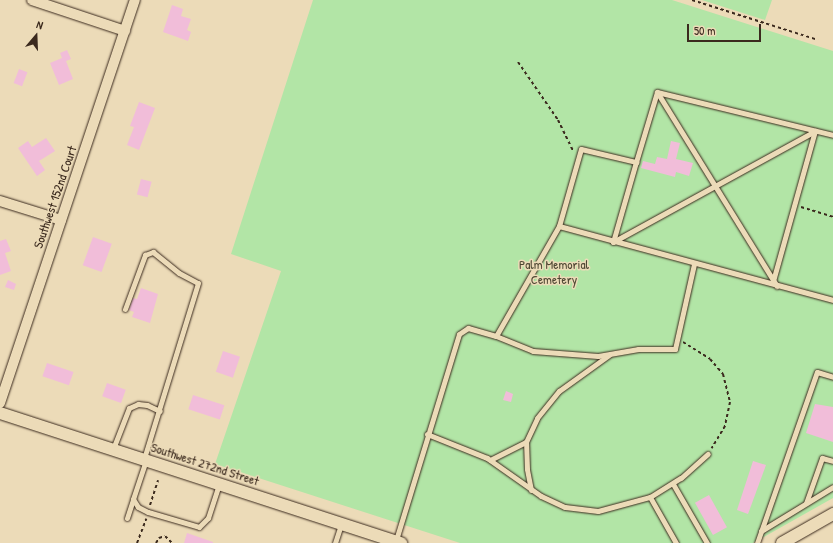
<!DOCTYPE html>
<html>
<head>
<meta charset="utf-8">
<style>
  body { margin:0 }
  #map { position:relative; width:833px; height:543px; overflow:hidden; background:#ecdbb8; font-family:"Patrick Hand",sans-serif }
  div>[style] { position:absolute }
  .green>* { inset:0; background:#b2e5a6 }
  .building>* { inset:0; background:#f1bdd9; transform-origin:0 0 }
  .path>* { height:2px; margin-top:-1px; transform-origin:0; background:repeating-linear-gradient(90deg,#3b2a1e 0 3px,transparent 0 6px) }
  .roads { filter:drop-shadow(0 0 1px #3b2a1e) drop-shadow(0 0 1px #3b2a1e) }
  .service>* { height:5px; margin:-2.5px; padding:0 2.5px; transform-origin:2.5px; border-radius:2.5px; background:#ecdbb8 }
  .minor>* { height:10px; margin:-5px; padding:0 5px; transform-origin:5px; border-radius:5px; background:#ecdbb8 }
  .tertiary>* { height:12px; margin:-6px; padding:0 6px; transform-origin:6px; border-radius:6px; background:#ecdbb8 }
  span { translate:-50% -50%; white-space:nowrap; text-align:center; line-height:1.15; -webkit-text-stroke:3px #ecdbb8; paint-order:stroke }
  .street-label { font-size:13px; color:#3b2a1e }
  .park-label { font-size:13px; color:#4d4632 }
  .north { position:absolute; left:16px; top:16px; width:40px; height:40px; -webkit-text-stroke:3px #ecdbb8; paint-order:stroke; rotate:19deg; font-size:11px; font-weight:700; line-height:16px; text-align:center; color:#3b2a1e }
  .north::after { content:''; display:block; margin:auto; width:14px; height:18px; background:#3b2a1e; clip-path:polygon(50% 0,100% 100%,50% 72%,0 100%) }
  .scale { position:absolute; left:687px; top:24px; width:74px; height:18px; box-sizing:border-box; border:2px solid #3b2a1e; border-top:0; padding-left:5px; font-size:12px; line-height:14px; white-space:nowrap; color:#3b2a1e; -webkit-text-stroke:3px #ecdbb8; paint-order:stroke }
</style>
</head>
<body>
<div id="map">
  <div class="green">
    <i style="clip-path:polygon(313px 0,672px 0,833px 51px,833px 498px,753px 543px,460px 543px,215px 464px,281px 271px,231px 254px)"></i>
    <i style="clip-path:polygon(702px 0,772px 0,765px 20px)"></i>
  </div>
  <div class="building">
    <i style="clip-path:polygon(172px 5px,183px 9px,181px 16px,191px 19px,187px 30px,191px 32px,188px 41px,163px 32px)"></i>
    <i style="clip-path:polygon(67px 50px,71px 59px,66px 61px,73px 79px,59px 85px,50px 63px,62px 58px,60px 53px)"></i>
    <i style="left:19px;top:69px;width:9px;height:15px;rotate:21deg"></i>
    <i style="clip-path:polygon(139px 102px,155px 108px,139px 150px,127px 145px,134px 127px,130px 126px)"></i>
    <i style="clip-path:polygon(46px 138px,55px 151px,39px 161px,45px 170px,37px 176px,18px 148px,28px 141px,32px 147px)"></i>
    <i style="clip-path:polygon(671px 141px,680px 143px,676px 159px,693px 163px,689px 176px,676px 172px,675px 177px,641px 168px,643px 161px,655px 164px,657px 157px,667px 159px)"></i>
    <i style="left:141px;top:179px;width:11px;height:16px;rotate:15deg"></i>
    <i style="left:93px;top:237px;width:20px;height:30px;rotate:20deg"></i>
    <i style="clip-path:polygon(6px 239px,11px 251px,5px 253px,11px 271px,0 275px,0 241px)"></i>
    <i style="clip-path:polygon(8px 280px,16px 284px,14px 290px,5px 287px)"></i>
    <i style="clip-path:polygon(141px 288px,158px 294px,150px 323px,132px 317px,134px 312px,129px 310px,133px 298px,137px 299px)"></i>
    <i style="left:223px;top:351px;width:18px;height:22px;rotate:19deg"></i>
    <i style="left:47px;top:363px;width:28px;height:14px;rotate:19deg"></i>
    <i style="left:107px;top:383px;width:20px;height:14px;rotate:20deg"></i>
    <i style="clip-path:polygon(506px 391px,513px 394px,511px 402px,503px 400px)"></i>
    <i style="left:193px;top:395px;width:33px;height:15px;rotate:18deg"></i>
    <i style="clip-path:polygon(815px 404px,833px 407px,833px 442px,806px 433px)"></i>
    <i style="clip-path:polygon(753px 461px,766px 465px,748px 514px,737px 510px)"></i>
    <i style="left:709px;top:495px;width:37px;height:16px;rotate:61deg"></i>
    <i style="clip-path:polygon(187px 533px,213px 542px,213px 543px,184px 543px)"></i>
  </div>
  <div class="path">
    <i style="left:692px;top:0;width:132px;rotate:17.6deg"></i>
    <i style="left:518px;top:62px;width:70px;rotate:55.4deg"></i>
    <i style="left:558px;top:120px;width:34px;rotate:64deg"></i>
    <i style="left:801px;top:207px;width:34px;rotate:17deg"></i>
    <i style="left:683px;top:342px;width:32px;rotate:32deg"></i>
    <i style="left:710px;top:359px;width:20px;rotate:49deg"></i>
    <i style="left:723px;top:374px;width:29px;rotate:76deg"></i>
    <i style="left:730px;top:402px;width:25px;rotate:102deg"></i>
    <i style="left:725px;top:426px;width:26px;rotate:121deg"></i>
    <i style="left:150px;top:505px;width:26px;rotate:-72deg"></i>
    <i style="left:137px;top:543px;width:26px;rotate:-69deg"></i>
    <i style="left:156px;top:543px;width:6px;rotate:-59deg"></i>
    <i style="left:159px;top:538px;width:6px;rotate:-18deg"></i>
    <i style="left:165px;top:536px;width:10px;rotate:45deg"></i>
  </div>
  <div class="roads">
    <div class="service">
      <i style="left:657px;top:92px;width:228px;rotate:58.3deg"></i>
      <i style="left:559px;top:226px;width:284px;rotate:15.1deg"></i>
      <i style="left:613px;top:242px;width:230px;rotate:-28.8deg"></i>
      <i style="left:613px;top:242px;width:83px;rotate:-74deg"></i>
      <i style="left:773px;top:281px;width:156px;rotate:-74.4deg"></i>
      <i style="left:125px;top:309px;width:58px;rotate:-69.7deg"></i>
      <i style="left:145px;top:255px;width:9px;rotate:-21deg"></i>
      <i style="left:153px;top:252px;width:33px;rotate:39deg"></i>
      <i style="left:179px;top:273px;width:21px;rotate:28deg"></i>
      <i style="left:198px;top:283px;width:184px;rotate:107.1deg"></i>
      <i style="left:496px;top:336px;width:40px;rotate:22deg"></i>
      <i style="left:533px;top:351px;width:65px;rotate:4.4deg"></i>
      <i style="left:598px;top:356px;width:41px;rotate:-9.9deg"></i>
      <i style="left:638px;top:349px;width:37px"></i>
      <i style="left:675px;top:349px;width:87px;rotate:-77.4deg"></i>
      <i style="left:427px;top:434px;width:65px;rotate:21.8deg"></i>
      <i style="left:487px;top:458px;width:66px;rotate:35.1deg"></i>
      <i style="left:541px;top:496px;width:26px;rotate:25deg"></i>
      <i style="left:565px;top:507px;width:33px;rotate:7deg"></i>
      <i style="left:598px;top:511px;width:54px;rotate:-15.1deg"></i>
      <i style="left:113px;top:449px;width:44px;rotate:-68.7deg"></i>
      <i style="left:129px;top:408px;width:10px;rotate:-24deg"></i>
      <i style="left:138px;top:404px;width:9px;rotate:6deg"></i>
      <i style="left:147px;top:405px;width:14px;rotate:25deg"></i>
      <i style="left:146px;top:460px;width:41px;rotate:108.4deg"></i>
      <i style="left:133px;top:499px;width:9px;rotate:58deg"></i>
      <i style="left:138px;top:507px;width:11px;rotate:27deg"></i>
      <i style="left:148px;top:512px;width:53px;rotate:16.4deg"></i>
      <i style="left:199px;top:527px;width:13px;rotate:-45deg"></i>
      <i style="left:208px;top:518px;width:36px;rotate:-72deg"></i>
      <i style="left:490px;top:460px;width:40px;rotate:-26.6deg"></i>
      <i style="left:673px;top:484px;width:68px;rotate:60deg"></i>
      <i style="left:531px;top:490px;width:21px;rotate:-101deg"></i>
      <i style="left:527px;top:469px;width:27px;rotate:-92deg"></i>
      <i style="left:526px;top:442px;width:26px;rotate:-65deg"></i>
      <i style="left:537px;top:418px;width:35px;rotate:-51deg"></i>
      <i style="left:559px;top:391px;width:62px;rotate:-35.8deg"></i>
      <i style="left:806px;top:503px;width:48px;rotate:-70.4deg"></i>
      <i style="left:822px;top:458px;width:11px;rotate:15deg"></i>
      <i style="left:127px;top:518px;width:20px;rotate:-72deg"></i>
      <i style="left:761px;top:531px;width:84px;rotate:-31.4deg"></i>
      <i style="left:396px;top:540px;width:215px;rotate:-73deg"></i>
      <i style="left:459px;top:334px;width:11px;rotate:-34deg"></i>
      <i style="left:468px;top:328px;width:29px;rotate:16deg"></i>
      <i style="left:496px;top:336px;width:127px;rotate:-60.2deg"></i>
      <i style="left:559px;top:226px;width:80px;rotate:-74.1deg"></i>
      <i style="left:581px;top:149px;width:57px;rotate:13.3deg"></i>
      <i style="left:636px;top:162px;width:73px;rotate:-73.3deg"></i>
      <i style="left:657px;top:92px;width:181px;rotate:13.7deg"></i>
      <i style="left:335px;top:543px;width:20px;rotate:-72deg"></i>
      <i style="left:676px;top:543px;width:53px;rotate:-119.5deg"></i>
      <i style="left:650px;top:497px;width:36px;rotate:-32deg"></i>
      <i style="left:681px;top:478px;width:36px;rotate:-42deg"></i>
      <i style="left:757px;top:543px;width:181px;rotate:-70.7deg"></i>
      <i style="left:817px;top:372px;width:17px;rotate:17deg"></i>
    </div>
    <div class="minor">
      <i style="left:32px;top:0;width:98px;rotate:18.4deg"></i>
      <i style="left:0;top:201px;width:64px;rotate:17.3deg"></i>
      <i style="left:0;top:403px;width:425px;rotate:-71.5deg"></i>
    </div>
    <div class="tertiary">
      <i style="left:0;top:413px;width:422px;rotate:18deg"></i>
      <i style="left:782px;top:543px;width:59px;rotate:-29.6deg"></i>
    </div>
  </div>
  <div class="street-label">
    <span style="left:55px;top:197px;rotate:-71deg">Southwest 152nd Court</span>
    <span style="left:205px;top:464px;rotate:18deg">Southwest 272nd Street</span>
  </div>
  <div class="park-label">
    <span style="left:554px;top:272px">Palm Memorial<br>Cemetery</span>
  </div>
  <div class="north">N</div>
  <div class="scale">50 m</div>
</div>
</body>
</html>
